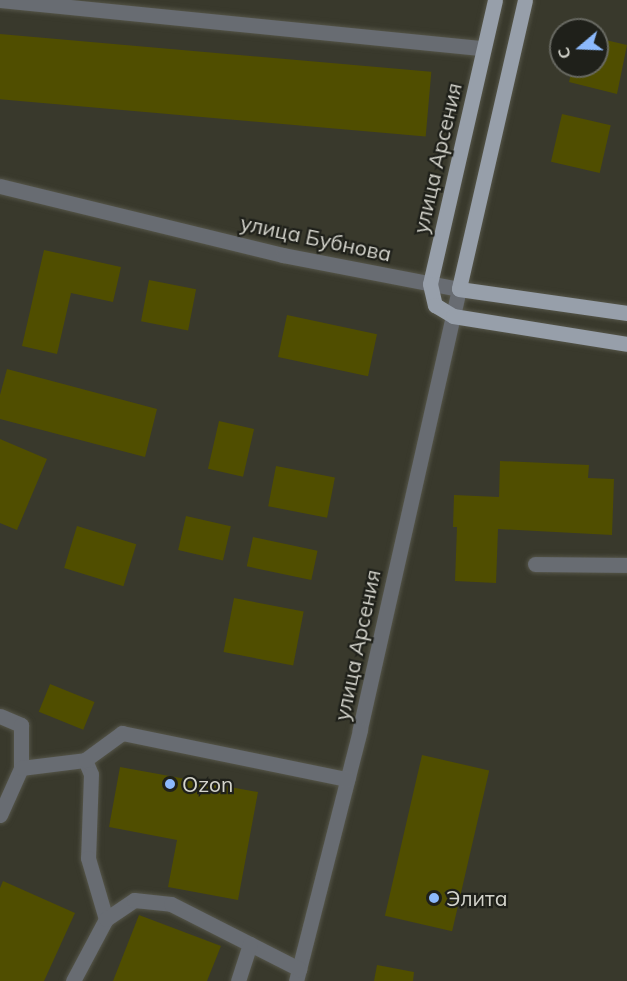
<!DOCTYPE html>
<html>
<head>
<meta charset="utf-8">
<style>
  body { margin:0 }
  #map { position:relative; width:627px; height:981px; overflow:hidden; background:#39392c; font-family:Mulish,sans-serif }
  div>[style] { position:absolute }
  .building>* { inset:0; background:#504e00; transform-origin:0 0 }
  .roads { filter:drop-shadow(0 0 2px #555549) drop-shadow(0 0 2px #555549) }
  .minor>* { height:15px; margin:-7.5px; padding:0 7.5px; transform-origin:7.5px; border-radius:7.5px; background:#686c72 }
  .major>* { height:15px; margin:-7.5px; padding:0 7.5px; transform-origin:7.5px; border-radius:7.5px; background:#979faa }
  .dots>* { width:16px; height:16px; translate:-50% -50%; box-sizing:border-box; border:3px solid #1f201a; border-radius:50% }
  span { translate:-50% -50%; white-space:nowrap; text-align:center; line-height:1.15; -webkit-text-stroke:4.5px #1f201a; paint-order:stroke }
  .street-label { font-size:21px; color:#d4d4cc }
  .poi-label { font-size:21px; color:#d4d4cc }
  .left { translate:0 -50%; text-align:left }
  .north { position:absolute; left:549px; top:18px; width:60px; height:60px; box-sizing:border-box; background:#1f201a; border:2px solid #676861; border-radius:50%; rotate:251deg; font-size:16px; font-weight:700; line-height:24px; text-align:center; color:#d4d4cc }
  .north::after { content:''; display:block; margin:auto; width:21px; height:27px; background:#8cb9fc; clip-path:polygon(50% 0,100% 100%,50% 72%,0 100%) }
</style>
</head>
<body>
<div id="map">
  <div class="building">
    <i style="left:0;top:34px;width:433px;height:65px;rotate:5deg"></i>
    <i style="clip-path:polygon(597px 38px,627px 45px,617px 94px,569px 82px,573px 66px,597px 66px)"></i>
    <i style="left:562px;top:114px;width:50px;height:49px;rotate:13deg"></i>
    <i style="clip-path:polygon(44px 250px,121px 267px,113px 302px,71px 293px,57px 354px,22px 346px)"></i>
    <i style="left:149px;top:280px;width:48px;height:42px;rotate:11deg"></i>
    <i style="left:287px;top:315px;width:92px;height:43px;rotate:12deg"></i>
    <i style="clip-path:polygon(7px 369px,157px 409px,145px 457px,0 419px,0 395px)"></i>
    <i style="left:219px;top:421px;width:36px;height:49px;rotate:13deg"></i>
    <i style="clip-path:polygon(0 439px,47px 459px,17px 530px,0 523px)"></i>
    <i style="clip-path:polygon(500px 461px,589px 465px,588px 478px,614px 479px,612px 535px,498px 529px,496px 583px,455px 581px,457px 527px,453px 527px,454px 495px,499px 497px)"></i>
    <i style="left:276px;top:466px;width:60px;height:41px;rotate:11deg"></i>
    <i style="left:186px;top:516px;width:46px;height:35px;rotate:13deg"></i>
    <i style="left:77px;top:526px;width:62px;height:44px;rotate:17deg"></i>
    <i style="left:253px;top:537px;width:66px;height:30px;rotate:12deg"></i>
    <i style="left:234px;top:598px;width:71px;height:55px;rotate:11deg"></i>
    <i style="left:50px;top:684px;width:48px;height:30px;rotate:22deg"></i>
    <i style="left:422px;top:755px;width:69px;height:165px;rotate:13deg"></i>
    <i style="clip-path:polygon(120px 767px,258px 792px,238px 900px,168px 887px,177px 840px,109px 827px)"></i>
    <i style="clip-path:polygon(3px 881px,75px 913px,44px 981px,0 981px,0 888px)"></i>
    <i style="clip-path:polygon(139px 915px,221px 946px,207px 981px,113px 981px)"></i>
    <i style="clip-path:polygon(377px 965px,414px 972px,413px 981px,374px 981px)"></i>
  </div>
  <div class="roads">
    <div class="minor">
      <i style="left:0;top:0;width:485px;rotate:5.7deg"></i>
      <i style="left:0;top:186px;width:291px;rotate:13.7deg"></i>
      <i style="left:283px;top:255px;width:179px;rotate:10.9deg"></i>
      <i style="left:459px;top:289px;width:452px;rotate:102.7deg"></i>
      <i style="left:360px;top:730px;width:259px;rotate:104.3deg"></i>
      <i style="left:535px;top:564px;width:92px;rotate:0.6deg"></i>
      <i style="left:0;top:716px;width:23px;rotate:23deg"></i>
      <i style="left:21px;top:725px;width:43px;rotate:90deg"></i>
      <i style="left:85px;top:760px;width:15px;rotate:67deg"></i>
      <i style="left:91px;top:774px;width:84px;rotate:92deg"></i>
      <i style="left:88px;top:858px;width:64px;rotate:73.6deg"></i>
      <i style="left:0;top:815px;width:51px;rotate:-65.9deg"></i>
      <i style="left:21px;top:768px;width:64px;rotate:-7.1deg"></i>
      <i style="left:85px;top:760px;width:46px;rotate:-36.1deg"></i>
      <i style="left:122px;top:733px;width:230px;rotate:11.6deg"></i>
      <i style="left:73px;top:981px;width:70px;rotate:-62deg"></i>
      <i style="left:106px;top:919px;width:34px;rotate:-34deg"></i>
      <i style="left:134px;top:900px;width:37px;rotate:6deg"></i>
      <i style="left:171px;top:904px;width:144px;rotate:26.9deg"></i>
      <i style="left:238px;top:981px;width:39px;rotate:-72deg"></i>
    </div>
    <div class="major">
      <i style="left:495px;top:0;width:291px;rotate:102.9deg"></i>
      <i style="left:430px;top:284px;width:22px;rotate:77deg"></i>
      <i style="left:435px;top:305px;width:21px;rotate:31deg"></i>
      <i style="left:453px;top:316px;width:176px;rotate:9.1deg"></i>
      <i style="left:525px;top:0;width:296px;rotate:102.9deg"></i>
      <i style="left:459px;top:289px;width:170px;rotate:8.1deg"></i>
    </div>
  </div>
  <div class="dots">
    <i style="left:170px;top:784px;background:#8cb9fc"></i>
    <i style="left:434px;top:898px;background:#8cb9fc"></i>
  </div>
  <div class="street-label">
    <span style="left:437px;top:158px;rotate:-77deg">улица Арсения</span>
    <span style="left:316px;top:238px;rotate:12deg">улица Бубнова</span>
    <span style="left:357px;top:645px;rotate:-78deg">улица Арсения</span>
  </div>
  <div class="poi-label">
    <span class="left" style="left:182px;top:784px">Ozon</span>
    <span class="left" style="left:446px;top:898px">Элита</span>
  </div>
  <div class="north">С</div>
</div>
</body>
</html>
